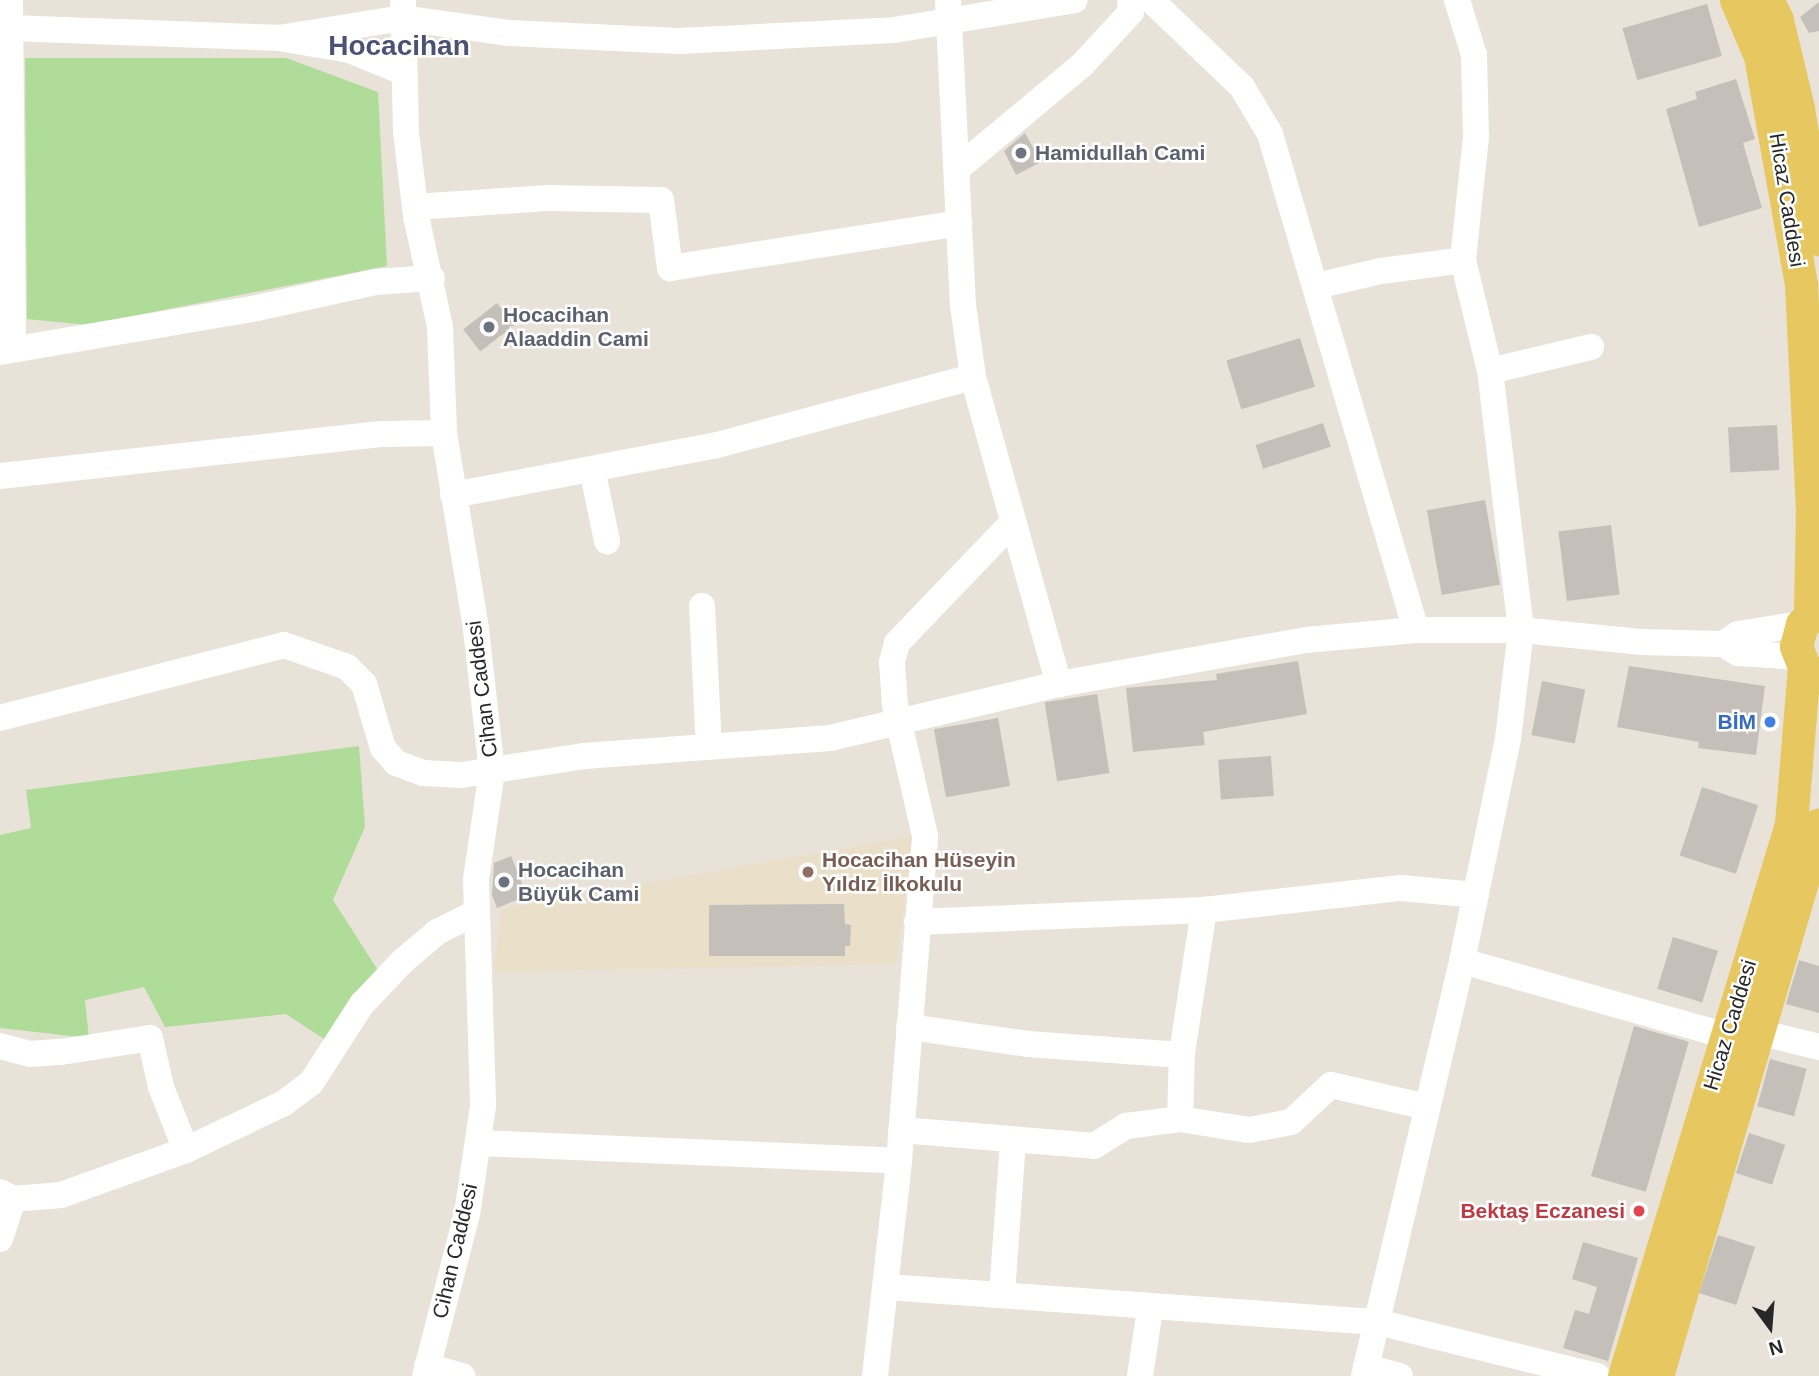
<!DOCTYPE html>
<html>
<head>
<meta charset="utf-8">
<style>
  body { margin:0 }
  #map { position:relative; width:1819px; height:1376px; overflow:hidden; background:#e9e2d9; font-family:Arial,sans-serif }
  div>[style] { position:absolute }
  .education>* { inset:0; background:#eadfc9 }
  .green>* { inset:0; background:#afdc98 }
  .building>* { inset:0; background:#c4bfb9; transform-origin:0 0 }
  .minor>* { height:26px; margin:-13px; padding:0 13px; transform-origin:13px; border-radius:13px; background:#fff }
  .major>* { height:33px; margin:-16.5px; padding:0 16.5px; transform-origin:16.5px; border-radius:16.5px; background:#e6c760 }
  .dots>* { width:19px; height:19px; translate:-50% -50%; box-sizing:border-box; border:4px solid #fff; border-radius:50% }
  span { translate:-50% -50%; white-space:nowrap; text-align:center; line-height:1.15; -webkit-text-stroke:5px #fff; paint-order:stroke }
  .worship-label { font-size:21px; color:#5b616d; font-weight:700 }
  .left { translate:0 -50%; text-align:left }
  .street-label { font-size:21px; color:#272727 }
  .shop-label { font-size:21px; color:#366cbe; font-weight:700 }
  .right { translate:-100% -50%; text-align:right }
  .education-label { font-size:21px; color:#785e54; font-weight:700 }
  .health-label { font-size:21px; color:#be3a42; font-weight:700 }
  .district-label { font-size:28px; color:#4b5273; font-weight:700 }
  .north { position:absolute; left:1735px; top:1292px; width:70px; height:70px; -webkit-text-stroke:5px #fff; paint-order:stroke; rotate:164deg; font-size:19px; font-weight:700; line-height:28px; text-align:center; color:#272727 }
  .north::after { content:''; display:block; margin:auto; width:24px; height:32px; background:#272727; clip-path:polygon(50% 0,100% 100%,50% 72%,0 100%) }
</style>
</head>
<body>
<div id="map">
  <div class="education">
    <i style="clip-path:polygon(913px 836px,896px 964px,494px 972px,502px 909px)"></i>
  </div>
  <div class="green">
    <i style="clip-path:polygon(25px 58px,286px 58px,378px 92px,387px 266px,87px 325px,27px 319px)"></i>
    <i style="clip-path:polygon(359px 746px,365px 827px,333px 900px,379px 972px,324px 1039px,286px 1014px,165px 1027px,144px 987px,85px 1000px,89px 1038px,0 1028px,0 835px,31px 828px,26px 790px)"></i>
  </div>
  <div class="building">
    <i style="clip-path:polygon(1819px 2px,1819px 31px,1809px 33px,1800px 17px)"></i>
    <i style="left:1707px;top:4px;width:54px;height:88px;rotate:74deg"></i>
    <i style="clip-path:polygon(1736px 79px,1755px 139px,1743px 143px,1762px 208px,1699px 227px,1666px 109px,1697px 99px,1695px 92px)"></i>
    <i style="clip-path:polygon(1025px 133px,1041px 162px,1016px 175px,1004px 151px)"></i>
    <i style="left:497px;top:303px;width:28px;height:43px;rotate:52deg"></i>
    <i style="left:1300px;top:338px;width:51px;height:77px;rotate:73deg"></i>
    <i style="left:1323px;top:423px;width:25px;height:71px;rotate:72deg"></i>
    <i style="left:1777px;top:425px;width:45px;height:49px;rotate:87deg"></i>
    <i style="left:1485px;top:500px;width:86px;height:59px;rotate:80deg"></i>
    <i style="left:1611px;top:525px;width:70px;height:53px;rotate:83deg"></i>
    <i style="clip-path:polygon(1298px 661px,1307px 714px,1203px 732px,1205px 745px,1133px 752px,1126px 688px,1217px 680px,1216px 674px)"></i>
    <i style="clip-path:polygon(1629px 666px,1765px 686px,1756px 755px,1698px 748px,1699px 742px,1617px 727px)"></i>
    <i style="left:1542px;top:681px;width:44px;height:55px;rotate:11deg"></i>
    <i style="left:1097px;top:694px;width:80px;height:53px;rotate:81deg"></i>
    <i style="left:998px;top:718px;width:69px;height:65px;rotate:80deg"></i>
    <i style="left:1271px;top:756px;width:40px;height:53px;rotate:86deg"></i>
    <i style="left:1702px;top:787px;width:59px;height:72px;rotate:18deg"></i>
    <i style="clip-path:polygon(511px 856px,527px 896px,497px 908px,492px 895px,494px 863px)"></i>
    <i style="clip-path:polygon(844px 904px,845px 924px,851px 925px,850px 946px,845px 946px,845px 956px,709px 956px,709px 905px)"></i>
    <i style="left:1673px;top:937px;width:47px;height:54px;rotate:17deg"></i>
    <i style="clip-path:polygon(1799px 960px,1819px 966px,1819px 1013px,1786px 1004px)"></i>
    <i style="left:1634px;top:1026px;width:57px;height:156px;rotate:16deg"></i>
    <i style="left:1770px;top:1059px;width:38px;height:49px;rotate:15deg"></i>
    <i style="left:1749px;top:1133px;width:38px;height:42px;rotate:18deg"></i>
    <i style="left:1718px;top:1235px;width:39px;height:61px;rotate:18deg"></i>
    <i style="clip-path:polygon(1583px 1242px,1638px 1258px,1608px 1361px,1563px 1348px,1575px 1310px,1589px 1314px,1597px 1287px,1572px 1279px)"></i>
  </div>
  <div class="minor">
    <i style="left:10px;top:0;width:349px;rotate:89.5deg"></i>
    <i style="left:403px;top:0;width:132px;rotate:88.7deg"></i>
    <i style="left:406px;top:132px;width:85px;rotate:83.2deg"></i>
    <i style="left:416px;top:216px;width:114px;rotate:77.8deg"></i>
    <i style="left:440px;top:327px;width:106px;rotate:87.8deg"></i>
    <i style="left:444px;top:433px;width:199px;rotate:80.7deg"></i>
    <i style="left:476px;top:629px;width:143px;rotate:83.6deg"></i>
    <i style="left:492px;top:771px;width:109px;rotate:98.4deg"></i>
    <i style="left:476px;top:879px;width:227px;rotate:88.2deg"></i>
    <i style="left:483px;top:1106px;width:109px;rotate:98.4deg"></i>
    <i style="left:467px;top:1214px;width:167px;rotate:104.5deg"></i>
    <i style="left:948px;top:0;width:305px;rotate:87.2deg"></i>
    <i style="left:963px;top:305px;width:73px;rotate:82.1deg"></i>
    <i style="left:973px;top:377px;width:319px;rotate:74.4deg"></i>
    <i style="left:1151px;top:0;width:126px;rotate:43.7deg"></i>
    <i style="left:1242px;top:87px;width:55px;rotate:59.2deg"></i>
    <i style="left:1270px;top:134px;width:517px;rotate:73.6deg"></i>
    <i style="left:10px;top:28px;width:269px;rotate:2.1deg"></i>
    <i style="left:403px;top:72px;width:58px;rotate:-157.8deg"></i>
    <i style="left:349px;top:50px;width:71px;rotate:-170.3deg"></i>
    <i style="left:279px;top:38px;width:125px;rotate:-9.2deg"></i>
    <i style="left:402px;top:18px;width:108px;rotate:8deg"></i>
    <i style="left:509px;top:33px;width:170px;rotate:2.7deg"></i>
    <i style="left:679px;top:41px;width:215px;rotate:-2.9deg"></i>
    <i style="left:894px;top:30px;width:183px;rotate:-9.4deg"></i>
    <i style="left:957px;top:169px;width:163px;rotate:-39.8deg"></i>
    <i style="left:1082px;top:65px;width:72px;rotate:-47.2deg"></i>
    <i style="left:1131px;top:12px;width:12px;rotate:-95deg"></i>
    <i style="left:415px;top:207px;width:132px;rotate:-3.9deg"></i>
    <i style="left:547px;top:198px;width:114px;rotate:1deg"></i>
    <i style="left:661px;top:200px;width:69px;rotate:82.5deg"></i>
    <i style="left:670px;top:268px;width:293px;rotate:-8.8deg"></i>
    <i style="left:1316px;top:286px;width:67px;rotate:-13deg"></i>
    <i style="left:1381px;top:271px;width:83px;rotate:-7.6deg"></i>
    <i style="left:0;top:352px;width:261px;rotate:-9.7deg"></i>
    <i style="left:257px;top:308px;width:121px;rotate:-12.4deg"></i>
    <i style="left:375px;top:282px;width:57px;rotate:-4deg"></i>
    <i style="left:1490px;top:371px;width:104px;rotate:-13.4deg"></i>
    <i style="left:592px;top:469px;width:74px;rotate:78.2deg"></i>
    <i style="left:0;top:476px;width:383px;rotate:-6.3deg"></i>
    <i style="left:381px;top:434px;width:63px;rotate:-0.9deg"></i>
    <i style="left:453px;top:495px;width:269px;rotate:-10.7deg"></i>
    <i style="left:717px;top:445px;width:265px;rotate:-14.9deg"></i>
    <i style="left:702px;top:606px;width:141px;rotate:87.2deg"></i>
    <i style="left:1798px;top:657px;width:60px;rotate:-176.2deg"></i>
    <i style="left:1738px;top:653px;width:17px;rotate:-149deg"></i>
    <i style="left:1723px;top:644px;width:18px;rotate:-34deg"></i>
    <i style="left:1738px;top:634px;width:65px;rotate:-8.9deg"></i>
    <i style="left:0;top:718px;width:293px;rotate:-14.4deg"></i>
    <i style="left:284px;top:645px;width:67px;rotate:19.2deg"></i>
    <i style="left:347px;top:667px;width:24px;rotate:45deg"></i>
    <i style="left:364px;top:684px;width:67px;rotate:73.5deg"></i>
    <i style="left:383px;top:748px;width:20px;rotate:49deg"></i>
    <i style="left:396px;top:763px;width:29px;rotate:20deg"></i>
    <i style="left:423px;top:773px;width:38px;rotate:3deg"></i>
    <i style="left:461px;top:775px;width:124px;rotate:-8.8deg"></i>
    <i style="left:584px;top:756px;width:247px;rotate:-4.2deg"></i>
    <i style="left:830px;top:738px;width:235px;rotate:-13.3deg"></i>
    <i style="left:1059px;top:684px;width:251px;rotate:-10.1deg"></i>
    <i style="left:1306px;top:640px;width:110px;rotate:-5.2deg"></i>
    <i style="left:1416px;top:630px;width:105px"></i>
    <i style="left:1521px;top:630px;width:122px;rotate:5.7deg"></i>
    <i style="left:1642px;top:642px;width:81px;rotate:1.4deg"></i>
    <i style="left:917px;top:922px;width:287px;rotate:-2.4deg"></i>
    <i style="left:1204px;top:910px;width:198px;rotate:-6.4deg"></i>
    <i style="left:1401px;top:888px;width:75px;rotate:5.3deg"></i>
    <i style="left:1462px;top:961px;width:275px;rotate:15.8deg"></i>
    <i style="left:909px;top:1027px;width:120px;rotate:8.1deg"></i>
    <i style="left:1028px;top:1044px;width:154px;rotate:4.1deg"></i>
    <i style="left:1758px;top:1032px;width:63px;rotate:13.8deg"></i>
    <i style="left:0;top:1046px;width:31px;rotate:15deg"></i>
    <i style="left:30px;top:1054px;width:31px;rotate:-4deg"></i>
    <i style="left:61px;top:1052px;width:90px;rotate:-8.9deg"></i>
    <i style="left:150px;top:1038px;width:50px;rotate:77.3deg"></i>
    <i style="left:161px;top:1087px;width:68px;rotate:68.4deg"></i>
    <i style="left:1180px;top:1119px;width:66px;rotate:-88.3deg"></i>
    <i style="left:1182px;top:1053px;width:145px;rotate:-81.3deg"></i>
    <i style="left:901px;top:1130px;width:194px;rotate:4.7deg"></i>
    <i style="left:1094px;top:1146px;width:38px;rotate:-32deg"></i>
    <i style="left:1126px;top:1126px;width:54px;rotate:-7.4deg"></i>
    <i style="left:1180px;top:1119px;width:70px;rotate:9.1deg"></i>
    <i style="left:1249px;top:1130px;width:43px;rotate:-10.8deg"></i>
    <i style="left:1291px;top:1122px;width:54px;rotate:-42.8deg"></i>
    <i style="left:1331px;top:1085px;width:98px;rotate:12.9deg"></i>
    <i style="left:478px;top:1143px;width:421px;rotate:2.4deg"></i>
    <i style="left:0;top:1192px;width:15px;rotate:28deg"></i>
    <i style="left:13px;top:1199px;width:48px;rotate:-4.8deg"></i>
    <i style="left:61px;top:1195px;width:133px;rotate:-19.8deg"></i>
    <i style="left:186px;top:1150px;width:109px;rotate:-25.6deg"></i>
    <i style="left:284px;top:1103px;width:34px;rotate:-37deg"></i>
    <i style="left:311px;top:1083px;width:94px;rotate:-57.2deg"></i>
    <i style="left:362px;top:1004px;width:59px;rotate:-46.4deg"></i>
    <i style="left:403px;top:961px;width:45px;rotate:-40.5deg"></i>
    <i style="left:437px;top:932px;width:45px;rotate:-26.6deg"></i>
    <i style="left:0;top:1239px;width:42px;rotate:-72deg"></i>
    <i style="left:887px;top:1287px;width:491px;rotate:4.1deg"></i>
    <i style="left:1377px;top:1322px;width:227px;rotate:13.8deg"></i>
    <i style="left:1002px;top:1294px;width:154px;rotate:-85.9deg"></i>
    <i style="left:427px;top:1366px;width:37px;rotate:16deg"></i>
    <i style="left:1366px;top:1367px;width:35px;rotate:15deg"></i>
    <i style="left:875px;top:1376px;width:216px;rotate:-83.6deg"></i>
    <i style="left:899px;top:1161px;width:326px;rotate:-85.4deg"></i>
    <i style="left:925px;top:836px;width:134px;rotate:-102.9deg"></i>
    <i style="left:895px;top:705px;width:43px;rotate:-94deg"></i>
    <i style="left:892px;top:662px;width:20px;rotate:-75deg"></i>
    <i style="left:897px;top:643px;width:168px;rotate:-46.2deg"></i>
    <i style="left:1140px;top:1376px;width:68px;rotate:-81.5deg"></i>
    <i style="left:1364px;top:1376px;width:426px;rotate:-76.7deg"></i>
    <i style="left:1462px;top:961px;width:227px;rotate:-78.3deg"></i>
    <i style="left:1508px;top:739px;width:110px;rotate:-83.2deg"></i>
    <i style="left:1521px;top:630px;width:261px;rotate:-96.8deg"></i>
    <i style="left:1490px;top:371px;width:114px;rotate:-103.7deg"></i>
    <i style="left:1463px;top:260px;width:124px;rotate:-84deg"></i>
    <i style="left:1476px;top:137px;width:82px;rotate:-91.4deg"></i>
    <i style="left:1474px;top:55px;width:58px;rotate:-107.2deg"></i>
  </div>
  <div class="major">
    <i style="left:1736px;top:0;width:61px;rotate:66.8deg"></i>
    <i style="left:1760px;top:56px;width:233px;rotate:79.8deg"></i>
    <i style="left:1801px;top:285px;width:222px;rotate:87.2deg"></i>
    <i style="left:1812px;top:507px;width:109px;rotate:91.1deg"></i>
    <i style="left:1767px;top:0;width:22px;rotate:63deg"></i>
    <i style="left:1777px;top:20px;width:90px;rotate:76.6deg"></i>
    <i style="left:1798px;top:108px;width:133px;rotate:80.9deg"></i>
    <i style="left:1819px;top:611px;width:21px;rotate:143deg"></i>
    <i style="left:1802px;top:624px;width:23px;rotate:105deg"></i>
    <i style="left:1796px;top:646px;width:22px;rotate:69deg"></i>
    <i style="left:1804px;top:667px;width:17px;rotate:31deg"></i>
    <i style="left:1624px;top:1376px;width:577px;rotate:-73.17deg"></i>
    <i style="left:1791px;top:824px;width:158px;rotate:-85.3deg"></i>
    <i style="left:1657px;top:1376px;width:575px;rotate:-73.64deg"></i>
  </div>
  <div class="dots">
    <i style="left:1021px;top:153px;background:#6b7280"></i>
    <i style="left:489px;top:327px;background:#6b7280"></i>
    <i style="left:1770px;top:722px;background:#3f7fe0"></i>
    <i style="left:808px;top:872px;background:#8d6e63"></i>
    <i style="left:504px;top:882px;background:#6b7280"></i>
    <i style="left:1639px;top:1211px;background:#e0444e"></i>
  </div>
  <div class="worship-label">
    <span class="left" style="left:1035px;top:153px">Hamidullah Cami</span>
    <span class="left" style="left:503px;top:327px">Hocacihan<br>Alaaddin Cami</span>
    <span class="left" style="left:518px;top:882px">Hocacihan<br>Büyük Cami</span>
  </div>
  <div class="street-label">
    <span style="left:1787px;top:200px;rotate:81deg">Hicaz Caddesi</span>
    <span style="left:482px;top:689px;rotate:-97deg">Cihan Caddesi</span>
    <span style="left:1730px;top:1025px;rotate:-73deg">Hicaz Caddesi</span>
    <span style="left:455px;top:1251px;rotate:-77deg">Cihan Caddesi</span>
  </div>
  <div class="shop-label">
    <span class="right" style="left:1756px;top:722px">BİM</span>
  </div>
  <div class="education-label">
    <span class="left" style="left:822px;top:872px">Hocacihan Hüseyin<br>Yıldız İlkokulu</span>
  </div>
  <div class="health-label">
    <span class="right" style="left:1625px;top:1211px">Bektaş Eczanesi</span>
  </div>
  <div class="district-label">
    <span style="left:399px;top:46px">Hocacihan</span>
  </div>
  <div class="north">N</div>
</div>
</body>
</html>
